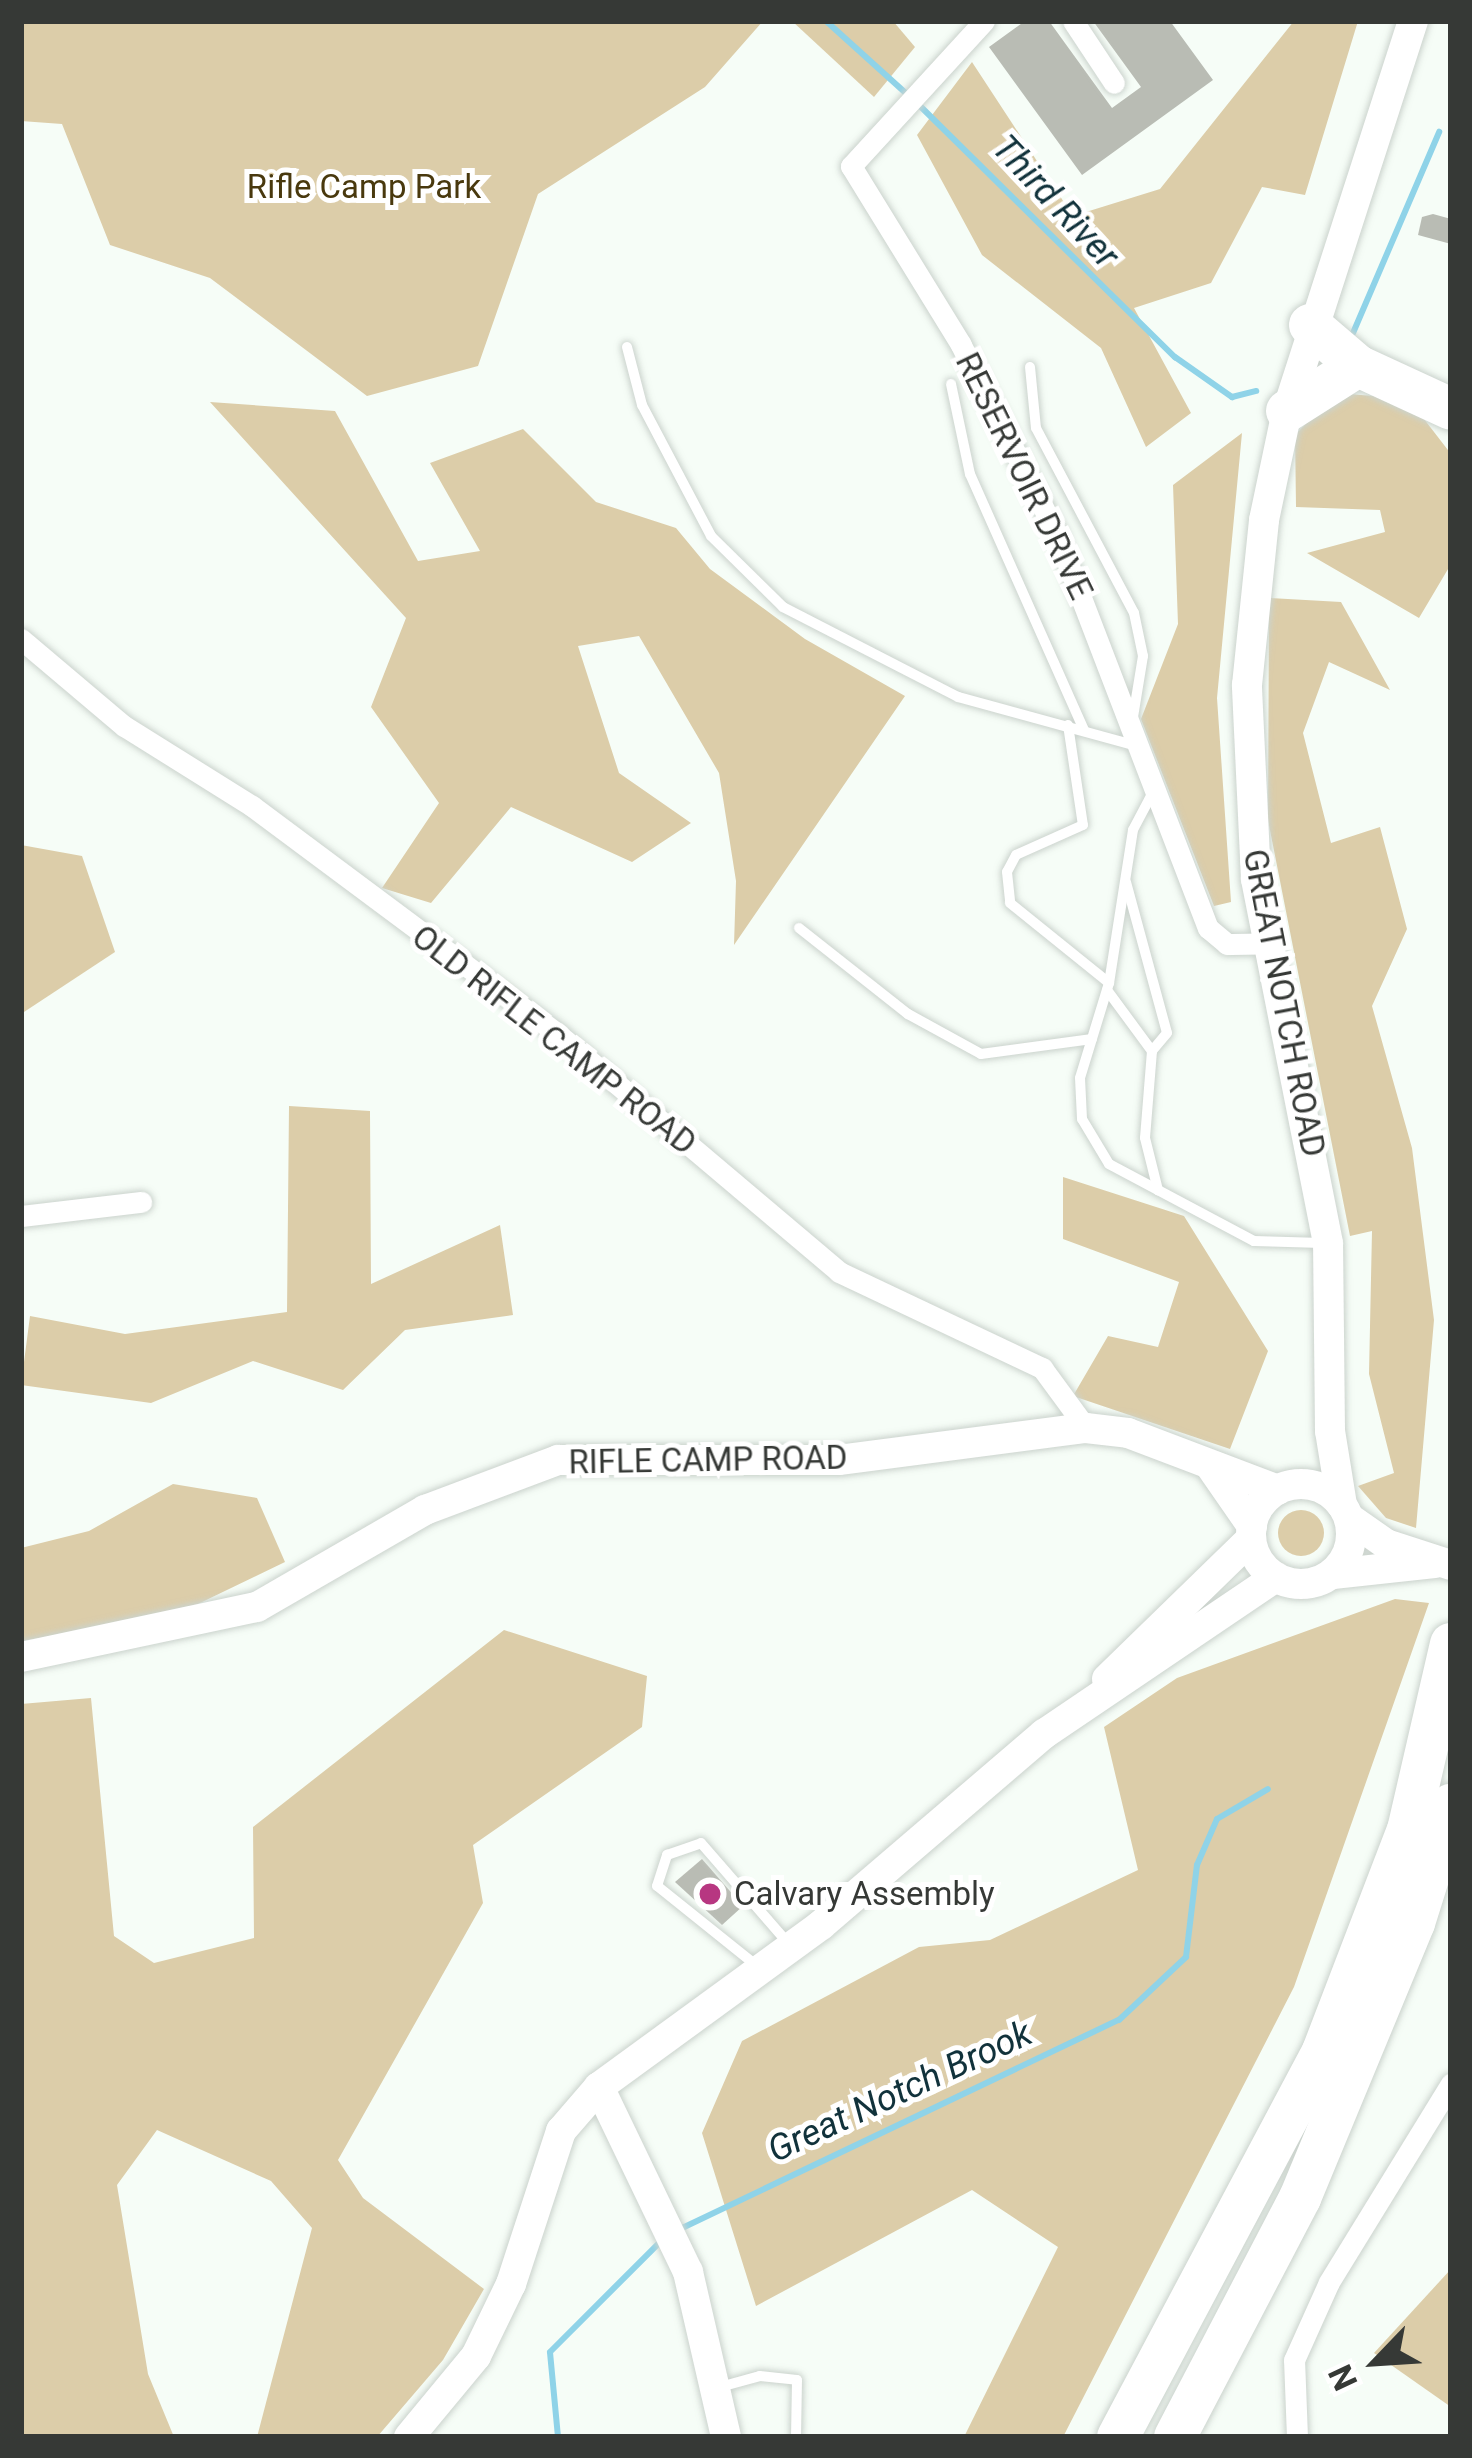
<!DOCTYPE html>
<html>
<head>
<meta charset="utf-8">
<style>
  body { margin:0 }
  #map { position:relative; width:1472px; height:2458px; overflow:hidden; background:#f6fdf7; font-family:Roboto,sans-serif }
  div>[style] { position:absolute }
  .green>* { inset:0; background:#dccda9 }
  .round { border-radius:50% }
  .stream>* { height:6px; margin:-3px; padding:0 3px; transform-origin:3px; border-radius:3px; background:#8fd3e8 }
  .building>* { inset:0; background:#b9bcb4 }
  .roads { filter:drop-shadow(0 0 3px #cbd3cd) drop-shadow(0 0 3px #cbd3cd) }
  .lane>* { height:10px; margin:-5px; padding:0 5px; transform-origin:5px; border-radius:5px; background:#fff }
  .street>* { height:21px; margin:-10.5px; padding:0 10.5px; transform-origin:10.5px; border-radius:10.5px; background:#fff }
  .secondary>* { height:30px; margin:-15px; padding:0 15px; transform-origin:15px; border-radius:15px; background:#fff }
  .secondary>.ring { margin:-15px; padding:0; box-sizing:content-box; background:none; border:30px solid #fff; border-radius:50% }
  .highway>* { height:42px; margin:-21px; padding:0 21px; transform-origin:21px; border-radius:21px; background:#fff }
  .dots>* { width:33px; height:33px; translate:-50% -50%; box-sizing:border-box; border:6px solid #fff; border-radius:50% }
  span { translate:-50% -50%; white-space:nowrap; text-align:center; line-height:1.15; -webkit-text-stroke:10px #fff; paint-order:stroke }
  .park-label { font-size:33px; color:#49390e }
  .street-label { font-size:33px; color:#363936 }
  .poi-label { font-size:33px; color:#363936 }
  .left { translate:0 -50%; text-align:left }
  .water-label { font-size:36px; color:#11323b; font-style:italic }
  .frame { position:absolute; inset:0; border:24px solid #363936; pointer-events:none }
  .north { position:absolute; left:1316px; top:2302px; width:120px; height:120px; -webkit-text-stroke:9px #fff; paint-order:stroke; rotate:245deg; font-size:33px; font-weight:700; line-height:48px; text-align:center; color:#363936 }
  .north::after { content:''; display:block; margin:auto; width:42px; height:54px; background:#363936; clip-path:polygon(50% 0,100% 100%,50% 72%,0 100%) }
</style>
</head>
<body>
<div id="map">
  <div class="green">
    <i style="clip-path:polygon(21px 21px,763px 21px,705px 87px,538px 194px,478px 366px,367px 396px,210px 278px,110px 245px,62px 124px,21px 121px)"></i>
    <i style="clip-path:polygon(792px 21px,893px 21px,915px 47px,874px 97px)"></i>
    <i style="clip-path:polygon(1294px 21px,1358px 21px,1305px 195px,1262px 187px,1211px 283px,1134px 308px,1191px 413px,1146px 447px,1101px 348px,982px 255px,917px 135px,972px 62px,1073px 216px,1160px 189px)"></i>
    <i style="clip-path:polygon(1336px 393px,1386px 397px,1424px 419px,1451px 454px,1451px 564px,1419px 618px,1307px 553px,1385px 532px,1380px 510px,1296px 507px,1295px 435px)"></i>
    <i style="clip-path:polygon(210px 402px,335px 411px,418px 561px,480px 551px,430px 463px,523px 429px,596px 502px,676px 528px,710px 569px,805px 639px,905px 696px,734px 945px,736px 881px,719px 773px,639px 636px,578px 646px,619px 773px,691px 823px,632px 862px,511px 807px,431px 903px,382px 888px,439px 803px,371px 707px,406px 618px)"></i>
    <i style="clip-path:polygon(1242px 433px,1217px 698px,1231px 902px,1214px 906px,1141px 719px,1178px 624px,1173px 485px)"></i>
    <i style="clip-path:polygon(1269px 598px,1341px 602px,1390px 690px,1329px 662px,1303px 733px,1331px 843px,1380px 827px,1407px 929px,1372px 1006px,1412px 1148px,1434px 1320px,1416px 1528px,1386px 1518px,1358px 1486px,1394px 1473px,1369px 1374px,1372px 1231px,1350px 1236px,1268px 820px)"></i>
    <i style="clip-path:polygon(21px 845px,82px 856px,115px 952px,24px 1012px)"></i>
    <i style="clip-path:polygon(289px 1106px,370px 1111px,371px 1284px,500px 1225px,513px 1315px,405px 1330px,343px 1390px,253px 1361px,151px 1403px,21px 1385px,30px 1316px,125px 1334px,287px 1312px)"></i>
    <i style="clip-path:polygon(1063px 1177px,1184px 1216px,1268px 1351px,1230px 1449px,1073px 1396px,1108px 1336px,1158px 1347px,1179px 1282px,1063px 1239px)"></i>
    <i style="clip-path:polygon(173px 1484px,257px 1498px,285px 1562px,171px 1617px,21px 1641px,21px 1548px,89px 1531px)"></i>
    <i class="round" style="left:1278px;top:1510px;width:46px;height:46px"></i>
    <i style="clip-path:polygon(1395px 1599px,1429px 1603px,1294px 1987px,1063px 2437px,964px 2437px,1058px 2247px,972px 2190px,756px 2306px,702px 2133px,742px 2041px,919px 1947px,990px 1940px,1138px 1870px,1104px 1727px,1177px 1678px)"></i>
    <i style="clip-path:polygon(504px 1630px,647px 1676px,642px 1727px,473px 1845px,483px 1903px,338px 2160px,363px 2198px,484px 2289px,443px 2360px,377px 2437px,257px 2437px,312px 2228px,271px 2181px,157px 2130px,117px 2185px,148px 2374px,174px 2437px,21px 2437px,21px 1704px,91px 1698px,114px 1936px,154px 1963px,254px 1938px,253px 1827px)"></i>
    <i style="clip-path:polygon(1451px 2269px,1451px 2407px,1374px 2353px)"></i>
  </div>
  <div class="stream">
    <i style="left:826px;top:21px;width:110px;rotate:42.1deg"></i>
    <i style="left:918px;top:104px;width:361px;rotate:44.6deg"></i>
    <i style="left:1175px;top:357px;width:70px;rotate:35.1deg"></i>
    <i style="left:1232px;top:397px;width:25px;rotate:-14deg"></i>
    <i style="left:1353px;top:333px;width:219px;rotate:-66.8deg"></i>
    <i style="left:678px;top:2230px;width:488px;rotate:-25.5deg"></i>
    <i style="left:1119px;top:2020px;width:92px;rotate:-43.2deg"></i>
    <i style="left:1186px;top:1957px;width:93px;rotate:-83.2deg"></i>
    <i style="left:1197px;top:1865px;width:50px;rotate:-66.5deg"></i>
    <i style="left:1217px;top:1819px;width:59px;rotate:-30.5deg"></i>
    <i style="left:558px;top:2437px;width:85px;rotate:-95.4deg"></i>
    <i style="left:550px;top:2352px;width:158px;rotate:-45deg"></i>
  </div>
  <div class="building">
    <i style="clip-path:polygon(1025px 21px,1049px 21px,1112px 108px,1141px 87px,1093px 21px,1170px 21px,1213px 80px,1082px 175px,989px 47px)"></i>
    <i style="clip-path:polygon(1433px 214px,1451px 219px,1451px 244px,1418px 235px,1422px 217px)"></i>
    <i style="clip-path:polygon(702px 1859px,743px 1906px,722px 1925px,675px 1882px)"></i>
  </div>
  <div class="roads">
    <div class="lane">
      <i style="left:627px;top:347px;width:60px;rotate:75.5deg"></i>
      <i style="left:642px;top:405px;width:148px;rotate:62.2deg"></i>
      <i style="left:711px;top:536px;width:101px;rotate:44.6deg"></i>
      <i style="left:783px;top:607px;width:197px;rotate:27.2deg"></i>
      <i style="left:958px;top:697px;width:182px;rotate:15.3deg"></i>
      <i style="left:1030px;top:367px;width:61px;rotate:84.4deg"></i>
      <i style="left:1036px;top:428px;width:209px;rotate:62.1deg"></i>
      <i style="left:1134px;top:613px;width:44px;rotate:78.2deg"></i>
      <i style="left:1143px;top:656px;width:62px;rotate:99.3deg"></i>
      <i style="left:951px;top:384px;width:92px;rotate:78.1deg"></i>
      <i style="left:970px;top:474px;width:280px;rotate:66deg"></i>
      <i style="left:1068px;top:725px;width:101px;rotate:81.5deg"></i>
      <i style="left:1083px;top:825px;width:73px;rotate:155.9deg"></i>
      <i style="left:1016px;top:855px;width:19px;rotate:118deg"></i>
      <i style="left:1007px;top:872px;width:31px;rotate:84deg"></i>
      <i style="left:1010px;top:903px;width:127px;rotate:38.9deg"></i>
      <i style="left:1153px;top:792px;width:43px;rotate:117.8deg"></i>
      <i style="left:1133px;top:830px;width:155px;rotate:98.9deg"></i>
      <i style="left:1109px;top:983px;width:99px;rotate:107deg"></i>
      <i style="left:1080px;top:1078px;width:41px;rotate:87.2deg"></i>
      <i style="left:1082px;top:1119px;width:52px;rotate:59deg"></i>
      <i style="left:1109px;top:1164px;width:164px;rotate:28deg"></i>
      <i style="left:1254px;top:1241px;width:68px;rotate:1.7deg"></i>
      <i style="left:1126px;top:882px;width:156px;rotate:74.8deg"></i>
      <i style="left:1167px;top:1033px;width:23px;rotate:130deg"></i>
      <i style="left:1152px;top:1051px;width:87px;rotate:94.6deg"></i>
      <i style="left:1145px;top:1138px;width:54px;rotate:76deg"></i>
      <i style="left:799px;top:928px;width:139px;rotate:38.3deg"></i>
      <i style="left:908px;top:1014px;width:83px;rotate:28.7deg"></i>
      <i style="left:981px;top:1054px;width:112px;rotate:-7.7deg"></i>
      <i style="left:1107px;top:990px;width:76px;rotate:53.6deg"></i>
      <i style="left:757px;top:1966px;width:128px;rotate:-141.3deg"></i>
      <i style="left:657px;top:1886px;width:33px;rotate:-72deg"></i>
      <i style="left:667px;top:1855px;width:36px;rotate:-19deg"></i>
      <i style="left:701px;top:1843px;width:133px;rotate:49deg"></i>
      <i style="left:720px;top:2387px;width:41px;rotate:-15.4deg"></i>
      <i style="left:760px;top:2376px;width:37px;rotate:6deg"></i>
      <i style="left:797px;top:2380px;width:57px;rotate:91deg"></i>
    </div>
    <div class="street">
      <i style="left:984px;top:21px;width:197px;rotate:132.5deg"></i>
      <i style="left:851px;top:166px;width:210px;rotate:58.4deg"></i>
      <i style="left:961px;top:345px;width:213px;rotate:63.2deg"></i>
      <i style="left:1057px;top:535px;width:421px;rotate:69deg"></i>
      <i style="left:1208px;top:928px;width:25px;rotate:40deg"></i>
      <i style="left:1227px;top:944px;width:39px;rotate:-1deg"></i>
      <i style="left:1073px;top:21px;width:74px;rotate:56.5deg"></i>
      <i style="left:21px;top:639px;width:135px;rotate:40.2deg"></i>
      <i style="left:124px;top:726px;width:151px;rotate:32deg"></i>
      <i style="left:252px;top:806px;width:383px;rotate:36.7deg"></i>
      <i style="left:559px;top:1035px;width:367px;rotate:40.2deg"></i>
      <i style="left:839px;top:1272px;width:225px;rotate:25.3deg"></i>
      <i style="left:1042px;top:1368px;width:74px;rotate:53.7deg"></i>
      <i style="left:21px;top:1216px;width:121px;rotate:-6.7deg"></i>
      <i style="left:1297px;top:2437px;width:77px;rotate:-92.2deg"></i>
      <i style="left:1294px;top:2360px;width:85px;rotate:-65.8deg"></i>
      <i style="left:1329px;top:2282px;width:233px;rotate:-58.4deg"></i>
    </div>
    <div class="secondary">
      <i style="left:1211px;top:1467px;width:72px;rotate:55.2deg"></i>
      <i class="ring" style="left:1251px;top:1484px;width:70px;height:70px"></i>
      <i style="left:1342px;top:1505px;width:75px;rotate:-99.2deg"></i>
      <i style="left:1330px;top:1431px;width:188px;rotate:-90.6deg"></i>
      <i style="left:1328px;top:1243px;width:371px;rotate:-101.2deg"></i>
      <i style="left:1256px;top:879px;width:194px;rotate:-92.7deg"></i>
      <i style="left:1247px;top:685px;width:166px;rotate:-84.1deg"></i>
      <i style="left:1264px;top:520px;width:111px;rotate:-78.1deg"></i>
      <i style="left:1287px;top:411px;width:410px;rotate:-72.1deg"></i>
      <i style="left:1349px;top:1518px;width:45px;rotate:35.1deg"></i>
      <i style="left:1386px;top:1544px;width:68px;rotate:17.9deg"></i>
      <i style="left:1333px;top:1574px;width:102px;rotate:-6.2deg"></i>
      <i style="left:21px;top:1657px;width:241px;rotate:-12deg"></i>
      <i style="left:257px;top:1607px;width:194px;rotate:-30deg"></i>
      <i style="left:425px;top:1510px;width:142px;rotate:-20.6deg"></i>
      <i style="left:558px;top:1460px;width:281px"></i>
      <i style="left:839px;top:1460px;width:249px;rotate:-7.4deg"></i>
      <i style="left:1086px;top:1428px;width:42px;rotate:6.8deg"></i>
      <i style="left:1128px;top:1433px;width:160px;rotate:20.8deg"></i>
      <i style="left:1107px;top:1679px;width:201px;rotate:-44.2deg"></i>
      <i style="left:599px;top:2087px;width:205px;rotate:64.3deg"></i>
      <i style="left:688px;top:2272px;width:169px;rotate:77deg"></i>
      <i style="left:409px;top:2437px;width:105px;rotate:-50.4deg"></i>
      <i style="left:476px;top:2356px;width:80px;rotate:-64.1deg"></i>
      <i style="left:511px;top:2284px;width:161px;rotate:-71.9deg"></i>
      <i style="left:561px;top:2131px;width:58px;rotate:-49.2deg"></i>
      <i style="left:599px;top:2087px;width:275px;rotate:-36.1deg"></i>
      <i style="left:821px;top:1925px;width:294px;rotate:-40.6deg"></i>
      <i style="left:1044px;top:1734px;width:280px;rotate:-34.1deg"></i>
    </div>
    <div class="highway">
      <i style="left:1310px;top:325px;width:63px;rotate:40.5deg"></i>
      <i style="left:1358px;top:366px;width:102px;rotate:24.8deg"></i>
      <i style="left:1287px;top:411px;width:84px;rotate:-32.4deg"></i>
      <i style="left:1118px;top:2437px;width:437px;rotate:-62deg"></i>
      <i style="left:1323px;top:2051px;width:237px;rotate:-69deg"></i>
      <i style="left:1408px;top:1830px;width:191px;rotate:-77deg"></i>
      <i style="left:1175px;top:2437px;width:270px;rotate:-62.4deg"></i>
      <i style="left:1300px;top:2198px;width:298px;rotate:-67.5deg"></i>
      <i style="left:1414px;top:1923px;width:124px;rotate:-72.6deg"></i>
    </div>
  </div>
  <div class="dots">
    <i style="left:710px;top:1894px;background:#b73781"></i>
  </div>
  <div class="park-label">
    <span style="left:364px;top:187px">Rifle Camp Park</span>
  </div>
  <div class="street-label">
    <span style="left:1024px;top:476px;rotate:64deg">RESERVOIR DRIVE</span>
    <span style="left:1284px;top:1003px;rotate:79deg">GREAT NOTCH ROAD</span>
    <span style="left:554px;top:1040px;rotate:38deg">OLD RIFLE CAMP ROAD</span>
    <span style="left:708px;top:1460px;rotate:-1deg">RIFLE CAMP ROAD</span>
  </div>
  <div class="poi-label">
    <span class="left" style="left:734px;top:1894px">Calvary Assembly</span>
  </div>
  <div class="water-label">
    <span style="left:1055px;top:202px;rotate:47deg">Third River</span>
    <span style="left:900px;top:2092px;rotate:-25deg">Great Notch Brook</span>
  </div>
  <div class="frame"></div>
  <div class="north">N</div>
</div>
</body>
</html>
